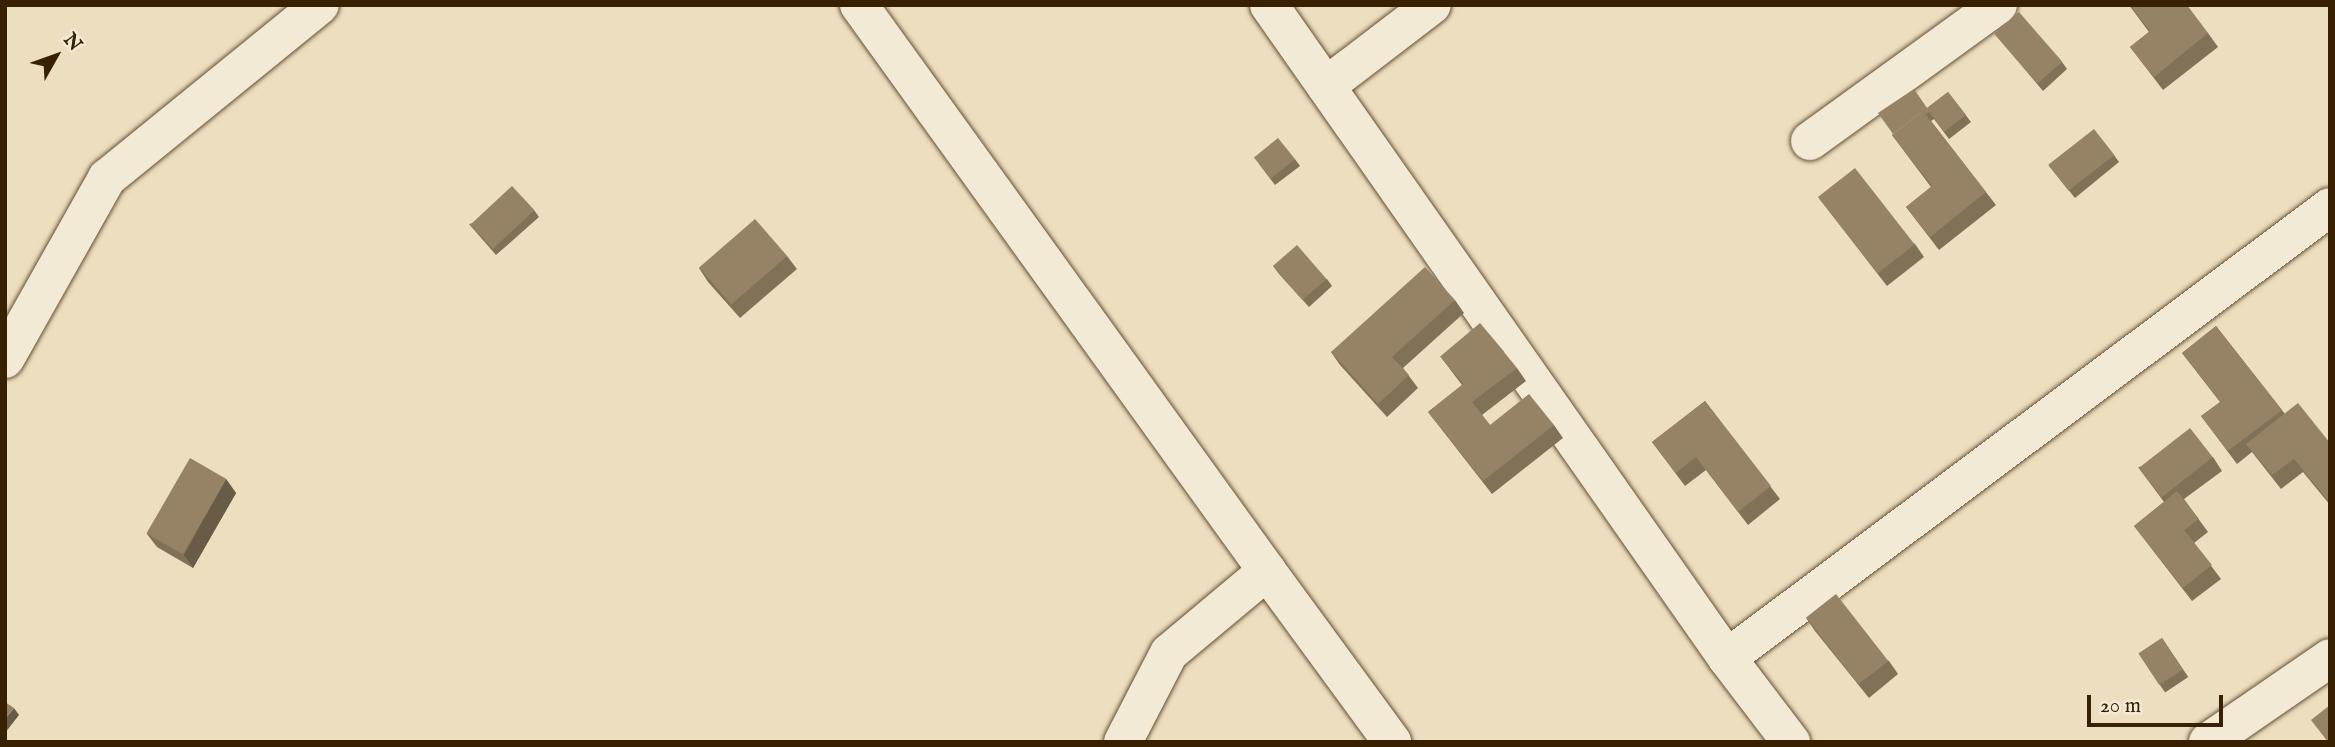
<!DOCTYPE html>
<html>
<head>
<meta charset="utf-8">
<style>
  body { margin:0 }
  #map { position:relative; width:2335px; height:747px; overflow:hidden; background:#eddec0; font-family:"IM FELL English",serif }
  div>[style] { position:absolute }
  .roads { filter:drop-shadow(0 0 2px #655032) drop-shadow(0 0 2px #655032) }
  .street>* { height:38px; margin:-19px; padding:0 19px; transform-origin:19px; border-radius:19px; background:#f3ead6 }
  .wall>* { inset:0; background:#817157; transform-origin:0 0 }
  .shaded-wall>* { inset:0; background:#695c47 }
  .building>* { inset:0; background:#968365; transform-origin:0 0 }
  span { translate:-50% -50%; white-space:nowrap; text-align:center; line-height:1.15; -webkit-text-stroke:6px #f3ead6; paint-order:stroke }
  .frame { position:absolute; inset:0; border:7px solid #382103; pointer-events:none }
  .north { position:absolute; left:21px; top:21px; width:70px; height:70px; -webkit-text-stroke:5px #f3ead6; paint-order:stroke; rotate:50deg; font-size:19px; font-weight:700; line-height:28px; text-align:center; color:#382103 }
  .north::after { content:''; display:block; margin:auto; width:24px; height:32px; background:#382103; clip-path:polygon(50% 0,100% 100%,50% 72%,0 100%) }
  .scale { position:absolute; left:2087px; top:695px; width:136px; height:32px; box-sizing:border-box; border:4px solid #382103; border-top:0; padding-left:9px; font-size:21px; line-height:24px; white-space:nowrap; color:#382103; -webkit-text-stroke:5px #f3ead6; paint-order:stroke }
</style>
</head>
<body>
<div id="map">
  <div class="roads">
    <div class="street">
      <i style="left:859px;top:5px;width:698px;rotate:54.21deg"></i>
      <i style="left:1269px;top:5px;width:798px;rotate:54.96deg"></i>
      <i style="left:1727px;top:658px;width:106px;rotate:52.7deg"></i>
      <i style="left:1326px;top:86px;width:133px;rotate:-37.4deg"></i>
      <i style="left:1810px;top:141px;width:232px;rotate:-35.9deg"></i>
      <i style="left:5px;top:359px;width:208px;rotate:-60.6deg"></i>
      <i style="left:107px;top:178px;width:274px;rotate:-39.1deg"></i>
      <i style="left:1727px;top:658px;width:753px;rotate:-36.79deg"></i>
      <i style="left:1123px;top:742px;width:100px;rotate:-62.7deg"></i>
      <i style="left:1169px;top:653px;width:128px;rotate:-39.9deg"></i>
      <i style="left:1267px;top:571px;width:212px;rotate:53.8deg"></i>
      <i style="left:2208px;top:742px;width:148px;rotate:-34.5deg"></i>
    </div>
  </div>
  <div class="wall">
    <i style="clip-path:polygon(2129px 5px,2208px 33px,2218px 47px,2163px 90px,2130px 47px,2149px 32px)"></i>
    <i style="clip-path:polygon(1995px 34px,2062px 62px,2067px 69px,2043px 91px)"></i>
    <i style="clip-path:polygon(1948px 92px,1971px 122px,1949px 139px,1934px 119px,1931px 121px,1996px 205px,1939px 250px,1906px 207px,1931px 187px,1892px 135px)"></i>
    <i style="clip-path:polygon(2114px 155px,2119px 162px,2075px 198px,2049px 166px)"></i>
    <i style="clip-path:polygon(1295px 159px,1300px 166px,1275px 185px,1259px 164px)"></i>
    <i style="clip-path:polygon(1818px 197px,1915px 244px,1924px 257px,1887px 286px)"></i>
    <i style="clip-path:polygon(534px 210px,539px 217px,496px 255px,469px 224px)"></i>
    <i style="clip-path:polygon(787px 256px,797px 269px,740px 318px,708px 282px,699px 268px)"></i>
    <i style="clip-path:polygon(1274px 267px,1327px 279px,1332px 286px,1309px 307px,1279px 274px)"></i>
    <i style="clip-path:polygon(1455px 300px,1464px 313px,1403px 368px,1418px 388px,1387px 417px,1340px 365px,1331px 352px)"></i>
    <i style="clip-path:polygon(2216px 326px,2285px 414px,2330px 443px,2330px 505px,2303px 472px,2281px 489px,2252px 452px,2237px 464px,2201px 416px,2220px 402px,2182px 353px)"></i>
    <i style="clip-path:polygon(1440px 356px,1517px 368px,1526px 381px,1482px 415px,1490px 425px,1554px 425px,1563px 438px,1492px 494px,1428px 412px,1462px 385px)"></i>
    <i style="clip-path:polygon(1705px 401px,1780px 499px,1748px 525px,1706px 470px,1685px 486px,1652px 442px)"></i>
    <i style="clip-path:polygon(2213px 457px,2222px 471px,2184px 499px,2208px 532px,2194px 543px,2221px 579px,2192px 601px,2134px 526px,2164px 502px,2138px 467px)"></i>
    <i style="clip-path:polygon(226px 479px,236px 493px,193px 568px,157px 547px,147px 534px)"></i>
    <i style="clip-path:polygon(1806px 618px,1889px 661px,1898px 674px,1869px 698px,1815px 631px)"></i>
    <i style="left:2162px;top:638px;width:47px;height:28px;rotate:56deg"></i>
  </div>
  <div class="shaded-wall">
    <i style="clip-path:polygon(226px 479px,236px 493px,193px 568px,184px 555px)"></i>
    <i style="clip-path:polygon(14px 708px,19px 715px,5px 733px,5px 719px)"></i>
  </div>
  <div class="building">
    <i style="clip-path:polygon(2130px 5px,2187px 5px,2208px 33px,2154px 77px,2130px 47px,2150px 31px)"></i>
    <i style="left:2019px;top:12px;width:66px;height:33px;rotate:49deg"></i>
    <i style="clip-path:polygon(1914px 89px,1927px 108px,1948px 92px,1966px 115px,1944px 132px,1929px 112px,1926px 115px,1923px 111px,1893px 134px,1878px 113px)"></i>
    <i style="clip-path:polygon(1923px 111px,1986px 192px,1930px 237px,1906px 207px,1932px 186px,1892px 135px)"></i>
    <i style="left:2094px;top:129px;width:33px;height:58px;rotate:52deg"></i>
    <i style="left:1278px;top:138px;width:27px;height:31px;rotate:51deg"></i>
    <i style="left:1855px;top:168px;width:97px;height:47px;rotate:52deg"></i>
    <i style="left:512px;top:186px;width:33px;height:57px;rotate:47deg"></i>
    <i style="left:755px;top:219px;width:49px;height:74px;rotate:49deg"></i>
    <i style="left:1297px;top:245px;width:45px;height:32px;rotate:49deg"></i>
    <i style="clip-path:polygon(1425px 267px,1455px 300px,1392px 357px,1409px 375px,1378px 404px,1331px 352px)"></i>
    <i style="left:1480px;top:323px;width:38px;height:52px;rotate:50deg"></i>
    <i style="clip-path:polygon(2216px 326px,2282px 410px,2228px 451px,2201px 416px,2221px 402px,2182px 353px)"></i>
    <i style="clip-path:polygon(1504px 352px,1517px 368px,1472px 402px,1490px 425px,1529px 394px,1554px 425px,1483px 481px,1428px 412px)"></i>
    <i style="clip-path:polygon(1705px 401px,1771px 486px,1738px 512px,1696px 457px,1676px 473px,1652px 442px)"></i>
    <i style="clip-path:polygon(2298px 403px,2330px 443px,2330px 503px,2294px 459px,2272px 475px,2246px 444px)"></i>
    <i style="left:2190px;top:428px;width:37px;height:65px;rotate:52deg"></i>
    <i style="left:190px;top:458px;width:42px;height:87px;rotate:30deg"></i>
    <i style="clip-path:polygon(2177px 491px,2199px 519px,2184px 530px,2212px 565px,2183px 588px,2134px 526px)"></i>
    <i style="left:1836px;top:594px;width:85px;height:38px;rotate:52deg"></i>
    <i style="left:2162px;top:638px;width:38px;height:28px;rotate:57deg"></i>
    <i style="clip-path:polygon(5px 702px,14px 708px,5px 719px)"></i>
    <i style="clip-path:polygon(2330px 705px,2330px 742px,2328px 742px,2311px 720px)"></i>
  </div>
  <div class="frame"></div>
  <div class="north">N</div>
  <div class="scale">20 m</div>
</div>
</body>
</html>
